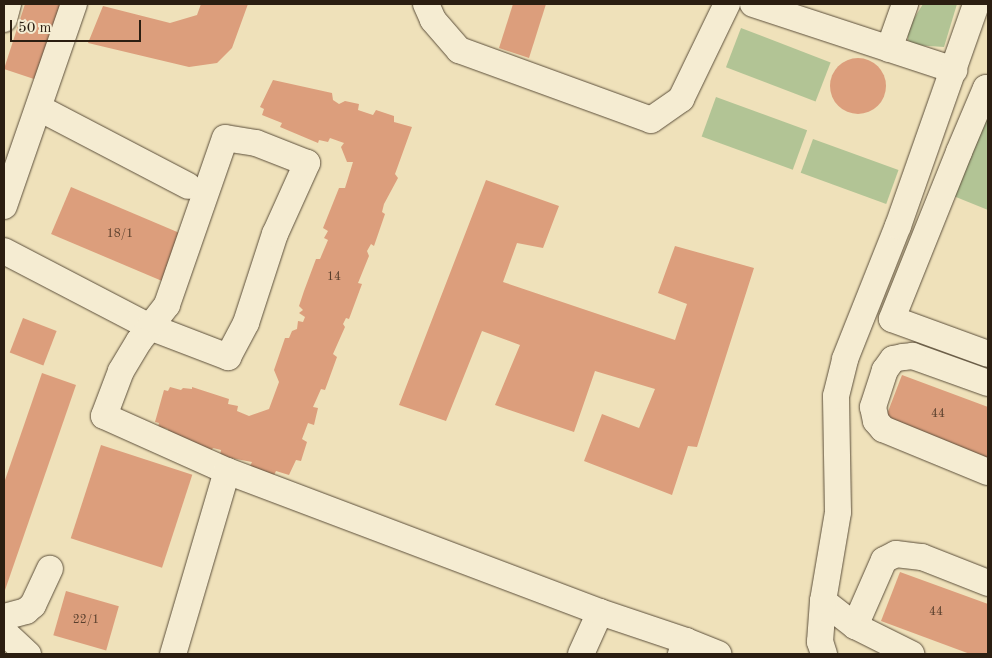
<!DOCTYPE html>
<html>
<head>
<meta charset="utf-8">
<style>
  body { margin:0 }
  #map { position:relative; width:992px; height:658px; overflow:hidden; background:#efe1ba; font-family:"Old Standard TT",serif }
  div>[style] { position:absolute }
  .green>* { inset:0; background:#b2c495; transform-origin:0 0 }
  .building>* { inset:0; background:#dc9e7c; transform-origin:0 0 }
  .round { border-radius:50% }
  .roads { filter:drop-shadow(0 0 1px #5c4f3b) drop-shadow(0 0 1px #5c4f3b) }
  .minor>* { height:26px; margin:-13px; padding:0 13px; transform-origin:13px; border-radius:13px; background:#f5ecd2 }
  span { translate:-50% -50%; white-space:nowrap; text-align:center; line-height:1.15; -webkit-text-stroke:4px #f5ecd2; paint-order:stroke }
  .number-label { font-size:12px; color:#573e2c }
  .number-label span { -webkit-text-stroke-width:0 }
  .frame { position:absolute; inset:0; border:5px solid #2b1e11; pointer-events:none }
  .scale { position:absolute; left:10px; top:20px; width:131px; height:22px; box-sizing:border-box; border:2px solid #2b1e11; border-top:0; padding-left:6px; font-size:15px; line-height:18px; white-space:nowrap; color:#2b1e11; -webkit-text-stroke:4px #f5ecd2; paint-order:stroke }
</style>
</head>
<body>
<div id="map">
  <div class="green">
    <i style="clip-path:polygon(923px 4px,957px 4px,944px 47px,914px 45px,908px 40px,908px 28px)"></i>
    <i style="left:741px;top:28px;width:96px;height:42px;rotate:21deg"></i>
    <i style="left:716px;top:97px;width:97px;height:42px;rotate:20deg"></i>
    <i style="clip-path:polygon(988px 111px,988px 210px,951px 195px)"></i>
    <i style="left:813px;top:139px;width:91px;height:36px;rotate:20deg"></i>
  </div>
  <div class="building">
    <i style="clip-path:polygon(25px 4px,65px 4px,40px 81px,4px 69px)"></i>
    <i style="clip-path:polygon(201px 4px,248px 4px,232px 48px,217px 63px,189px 67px,88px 43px,103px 6px,170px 23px,197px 15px)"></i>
    <i style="clip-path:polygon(513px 4px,546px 4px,529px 58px,499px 48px)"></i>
    <i class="round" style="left:830px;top:58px;width:56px;height:56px"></i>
    <i style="clip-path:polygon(273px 80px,332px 93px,333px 100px,339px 104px,345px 101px,359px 104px,358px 110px,373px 115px,376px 110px,394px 116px,394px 122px,412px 127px,395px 174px,398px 178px,384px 204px,382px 212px,385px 214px,374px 246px,371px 244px,367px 251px,369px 256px,358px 283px,362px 284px,349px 319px,346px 318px,343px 324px,345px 327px,333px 354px,337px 357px,325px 390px,321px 389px,313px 407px,318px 408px,314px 425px,308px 423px,302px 439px,307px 442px,301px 461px,296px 460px,289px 475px,276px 471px,274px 475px,250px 466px,252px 462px,220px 456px,221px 450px,213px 448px,211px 451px,167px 432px,168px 429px,158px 427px,159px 423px,155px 422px,164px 390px,168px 391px,170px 387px,181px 390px,183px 388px,192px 389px,192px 387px,229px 399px,228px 404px,238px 406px,237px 411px,249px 416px,269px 409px,279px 382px,274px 370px,285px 338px,289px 338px,292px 331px,297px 329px,298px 321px,303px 322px,305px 317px,299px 313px,303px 310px,299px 306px,304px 291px,316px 259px,320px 259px,328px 240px,324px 238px,328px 231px,323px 228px,339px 188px,345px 188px,353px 162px,347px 162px,341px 147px,344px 143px,330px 138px,328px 142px,319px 140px,318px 143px,280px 127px,282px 123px,262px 115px,264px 109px,260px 107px)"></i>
    <i style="clip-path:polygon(486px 180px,559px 206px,543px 248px,517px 243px,503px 282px,675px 340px,687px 304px,658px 293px,675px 246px,754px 268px,697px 447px,688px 446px,672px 495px,584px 461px,602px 414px,639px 428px,655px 389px,595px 371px,574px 432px,495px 405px,520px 345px,482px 331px,446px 421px,399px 405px)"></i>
    <i style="left:71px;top:187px;width:127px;height:51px;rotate:23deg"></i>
    <i style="left:23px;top:318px;width:36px;height:37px;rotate:21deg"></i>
    <i style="clip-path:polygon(42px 373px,76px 385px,4px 593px,4px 483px)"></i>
    <i style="clip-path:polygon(902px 375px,988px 407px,988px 461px,884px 422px)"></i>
    <i style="left:101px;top:445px;width:96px;height:98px;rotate:18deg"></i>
    <i style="clip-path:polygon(900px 572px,988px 604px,988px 654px,970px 654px,881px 621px)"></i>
    <i style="left:66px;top:591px;width:55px;height:46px;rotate:16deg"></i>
  </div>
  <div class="roads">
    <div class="minor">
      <i style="left:426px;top:4px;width:17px;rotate:66deg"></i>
      <i style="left:433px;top:20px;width:40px;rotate:49deg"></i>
      <i style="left:459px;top:50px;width:204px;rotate:20deg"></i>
      <i style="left:651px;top:120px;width:37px;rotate:-35deg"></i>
      <i style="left:681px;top:99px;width:106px;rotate:-64.2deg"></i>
      <i style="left:753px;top:4px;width:212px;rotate:18.2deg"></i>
      <i style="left:4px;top:19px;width:16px;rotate:-75deg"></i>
      <i style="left:889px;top:49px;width:48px;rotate:-70.4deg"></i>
      <i style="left:988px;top:89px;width:2px;rotate:-153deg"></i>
      <i style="left:986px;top:88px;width:69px;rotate:112.9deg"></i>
      <i style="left:959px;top:152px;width:180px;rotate:111.9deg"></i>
      <i style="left:892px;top:319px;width:102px;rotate:20deg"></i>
      <i style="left:39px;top:108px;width:168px;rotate:27.6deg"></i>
      <i style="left:4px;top:206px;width:214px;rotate:-70.9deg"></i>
      <i style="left:4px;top:251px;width:165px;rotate:27.5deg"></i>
      <i style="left:150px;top:327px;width:84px;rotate:21deg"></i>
      <i style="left:228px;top:357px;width:38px;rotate:-62deg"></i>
      <i style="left:246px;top:323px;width:94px;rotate:-72deg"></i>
      <i style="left:275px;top:234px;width:78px;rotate:-65.7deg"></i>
      <i style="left:307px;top:163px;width:55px;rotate:-158.6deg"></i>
      <i style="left:256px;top:143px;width:31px;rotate:-171deg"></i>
      <i style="left:225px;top:138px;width:177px;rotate:109.2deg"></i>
      <i style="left:167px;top:305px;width:28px;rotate:128deg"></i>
      <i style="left:150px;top:327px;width:18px;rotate:128deg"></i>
      <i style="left:139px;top:341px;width:35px;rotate:121deg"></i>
      <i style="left:121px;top:371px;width:48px;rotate:110.7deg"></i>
      <i style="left:104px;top:416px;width:135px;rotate:24.1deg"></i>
      <i style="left:227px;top:471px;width:191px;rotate:106.4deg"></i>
      <i style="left:988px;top:383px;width:80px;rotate:-160.2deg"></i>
      <i style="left:913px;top:356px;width:10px;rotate:174deg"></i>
      <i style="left:903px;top:357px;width:10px;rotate:169deg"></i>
      <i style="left:893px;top:359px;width:14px;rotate:126deg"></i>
      <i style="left:885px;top:370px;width:39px;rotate:108deg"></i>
      <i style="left:873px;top:407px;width:14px;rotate:78deg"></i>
      <i style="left:876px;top:421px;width:11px;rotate:49deg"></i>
      <i style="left:883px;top:429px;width:113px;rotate:22.3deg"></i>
      <i style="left:227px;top:471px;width:399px;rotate:20.7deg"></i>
      <i style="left:600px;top:612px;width:46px;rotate:114.3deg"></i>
      <i style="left:823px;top:601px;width:41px;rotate:38deg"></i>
      <i style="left:855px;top:626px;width:72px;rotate:-66.3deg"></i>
      <i style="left:884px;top:560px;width:13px;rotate:-27deg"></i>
      <i style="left:896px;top:554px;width:26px;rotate:7deg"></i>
      <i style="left:922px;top:557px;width:71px;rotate:21.5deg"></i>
      <i style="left:600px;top:612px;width:91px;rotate:18.6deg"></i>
      <i style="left:4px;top:617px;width:23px;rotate:-15deg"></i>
      <i style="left:26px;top:611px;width:9px;rotate:-41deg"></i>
      <i style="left:33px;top:605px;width:40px;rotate:-65deg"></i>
      <i style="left:855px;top:626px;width:63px;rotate:26.6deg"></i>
      <i style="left:4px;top:632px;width:33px;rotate:43deg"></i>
      <i style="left:681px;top:654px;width:14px;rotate:-69deg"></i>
      <i style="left:686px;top:641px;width:35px;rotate:22deg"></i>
      <i style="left:824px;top:654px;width:13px;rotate:-108deg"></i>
      <i style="left:820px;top:642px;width:41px;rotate:-85.8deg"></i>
      <i style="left:823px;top:601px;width:90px;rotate:-80.4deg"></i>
      <i style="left:838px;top:512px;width:116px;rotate:-91deg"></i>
      <i style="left:836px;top:396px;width:38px;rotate:-76deg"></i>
      <i style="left:845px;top:359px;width:143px;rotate:-68.3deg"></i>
      <i style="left:898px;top:226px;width:235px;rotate:-70.6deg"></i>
    </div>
  </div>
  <div class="number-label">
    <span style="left:120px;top:235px">18/1</span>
    <span style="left:334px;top:278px">14</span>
    <span style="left:938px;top:415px">44</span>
    <span style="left:936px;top:613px">44</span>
    <span style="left:86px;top:621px">22/1</span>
  </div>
  <div class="frame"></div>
  <div class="scale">50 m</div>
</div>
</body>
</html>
